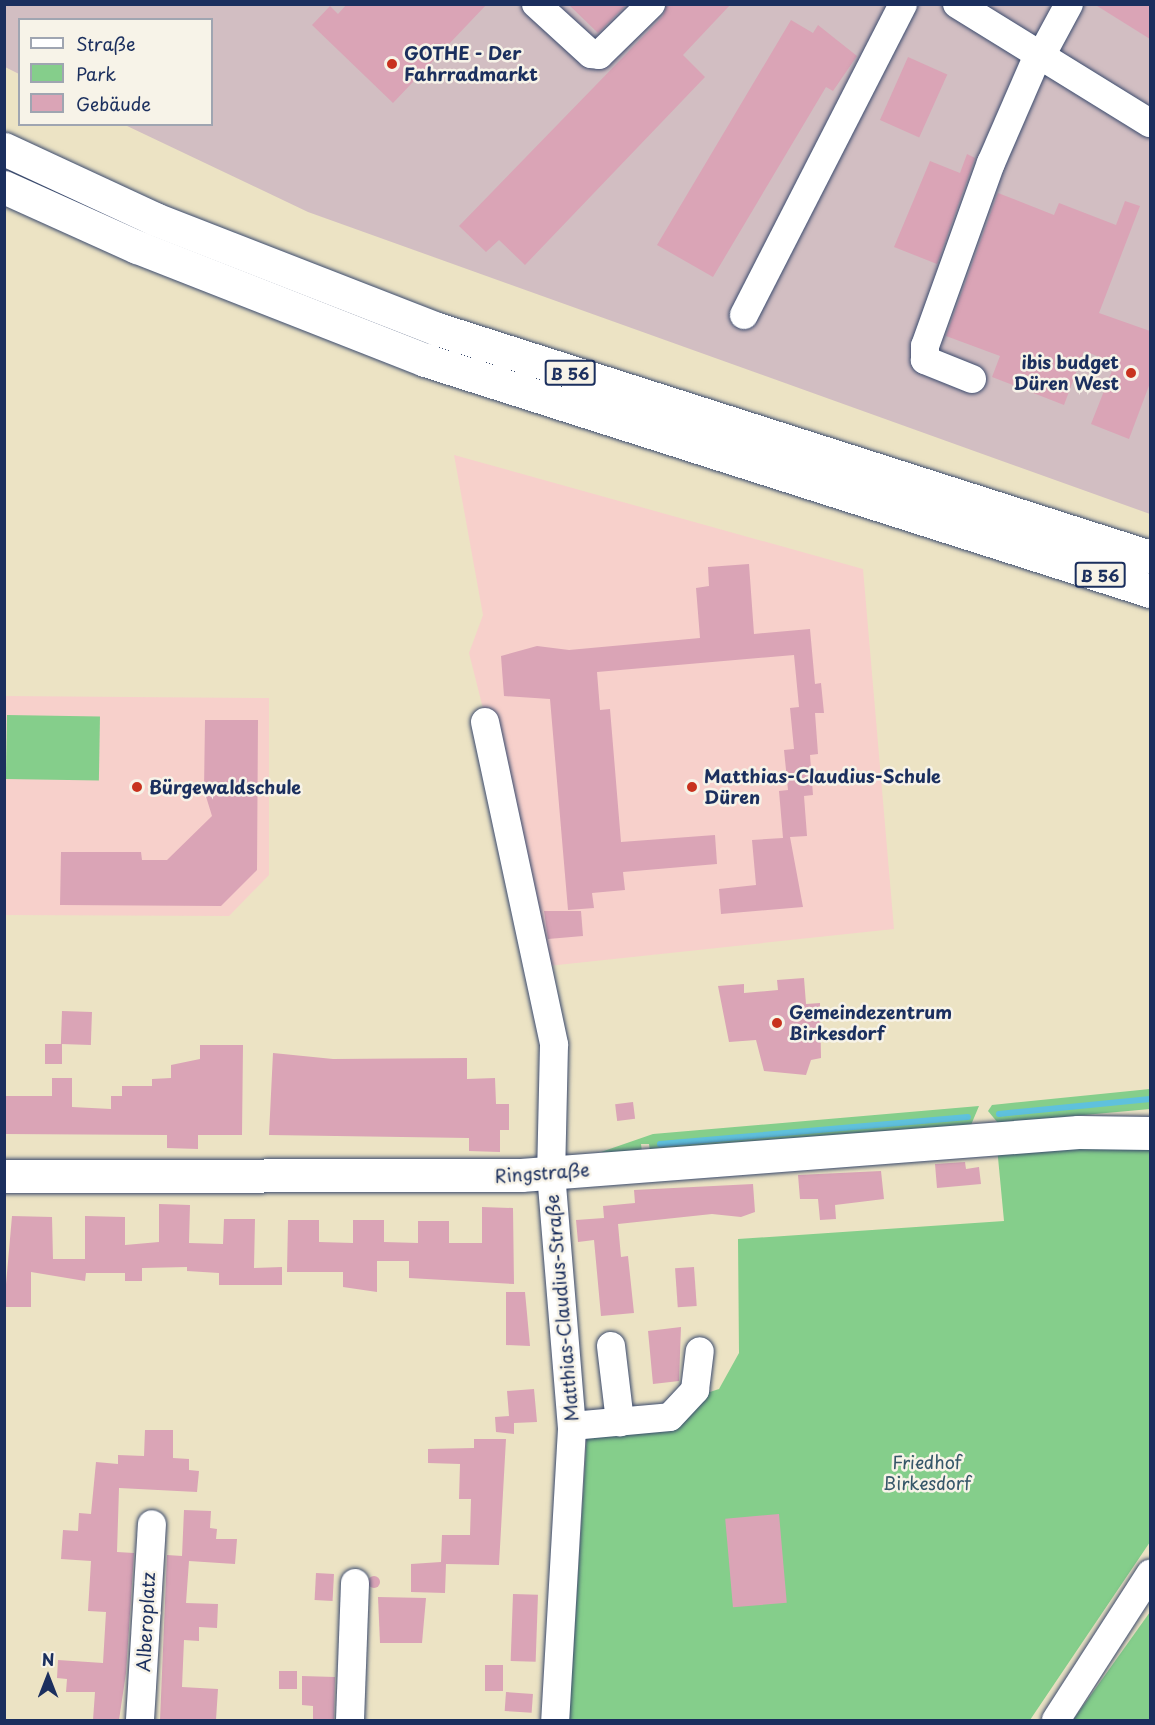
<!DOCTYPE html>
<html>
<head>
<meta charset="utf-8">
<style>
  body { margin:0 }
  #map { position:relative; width:1155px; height:1725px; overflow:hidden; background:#ece3c4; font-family:"Playpen Sans",sans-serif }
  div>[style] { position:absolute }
  .built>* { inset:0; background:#f7d0cb }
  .industrial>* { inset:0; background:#d2bec2 }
  .green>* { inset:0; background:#85ce8b; transform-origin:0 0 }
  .stream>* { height:6px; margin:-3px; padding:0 3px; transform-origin:3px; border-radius:3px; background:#5fc1dd }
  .building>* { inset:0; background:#daa4b6; transform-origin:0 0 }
  .round { border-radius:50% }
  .roads { filter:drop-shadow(0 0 2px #3a4a6d) drop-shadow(0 0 2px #3a4a6d) }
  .minor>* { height:28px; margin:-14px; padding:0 14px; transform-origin:14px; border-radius:14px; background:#fff }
  .major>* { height:33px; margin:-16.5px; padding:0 16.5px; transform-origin:16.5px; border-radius:16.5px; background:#fff }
  .dots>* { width:16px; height:16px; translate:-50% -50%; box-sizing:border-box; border:3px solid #f7f3e8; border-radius:50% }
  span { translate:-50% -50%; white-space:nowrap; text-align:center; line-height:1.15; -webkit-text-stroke:5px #f7f3e8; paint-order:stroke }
  .shield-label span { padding:2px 4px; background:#f7f3e8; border:2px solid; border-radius:4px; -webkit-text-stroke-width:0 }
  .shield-label { font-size:16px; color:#1b2f5e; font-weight:700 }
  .poi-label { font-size:18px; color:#1b2f5e; font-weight:700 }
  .left { translate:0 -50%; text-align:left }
  .right { translate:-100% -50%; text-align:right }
  .street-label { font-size:18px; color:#1b2f5e }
  .park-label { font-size:18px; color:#365769 }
  .frame { position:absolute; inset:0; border:6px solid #1b2f5e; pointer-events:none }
  .legend { position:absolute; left:18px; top:18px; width:195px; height:108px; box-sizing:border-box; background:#f7f3e8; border:2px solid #9fa5b1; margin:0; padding:8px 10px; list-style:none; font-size:18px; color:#1b2f5e }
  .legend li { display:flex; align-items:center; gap:12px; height:30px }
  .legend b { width:30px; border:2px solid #9fa5b1 }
  .north { position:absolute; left:18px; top:1647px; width:60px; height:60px; -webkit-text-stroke:4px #f7f3e8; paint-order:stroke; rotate:0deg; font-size:16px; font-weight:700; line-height:24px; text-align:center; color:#1b2f5e }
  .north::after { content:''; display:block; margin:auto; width:21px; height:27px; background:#1b2f5e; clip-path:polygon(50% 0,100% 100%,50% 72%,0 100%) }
</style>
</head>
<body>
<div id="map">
  <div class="built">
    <i style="clip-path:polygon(454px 455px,863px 569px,894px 929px,548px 966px,469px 653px,483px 615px)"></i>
    <i style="clip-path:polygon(5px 696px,269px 698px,269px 875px,229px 916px,5px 915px)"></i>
  </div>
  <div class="industrial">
    <i style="clip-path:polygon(4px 5px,1150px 5px,1150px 514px,308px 212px,125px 125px,212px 124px,212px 20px,20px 20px,19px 74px,5px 67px)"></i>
  </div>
  <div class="green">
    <i style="left:7px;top:715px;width:93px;height:64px;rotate:1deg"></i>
    <i style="clip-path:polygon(1150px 1089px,1150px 1109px,998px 1123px,988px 1111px,992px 1105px)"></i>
    <i style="clip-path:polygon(979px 1106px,971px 1125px,650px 1152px,649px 1144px,641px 1144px,642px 1152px,601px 1152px,653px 1134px)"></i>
    <i style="clip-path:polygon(1150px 1139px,1150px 1542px,1030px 1720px,569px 1720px,587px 1432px,719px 1389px,739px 1353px,738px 1239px,1004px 1221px,997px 1147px)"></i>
    <i style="clip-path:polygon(1150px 1612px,1150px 1720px,1073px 1720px)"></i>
  </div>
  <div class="stream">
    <i style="left:999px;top:1114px;width:152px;rotate:-5.7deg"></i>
    <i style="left:660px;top:1144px;width:309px;rotate:-5deg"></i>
  </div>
  <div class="building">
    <i style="clip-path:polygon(347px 4px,487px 4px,393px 103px,312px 25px,330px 6px,338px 14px)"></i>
    <i style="clip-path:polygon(568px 4px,627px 4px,598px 33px)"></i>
    <i style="clip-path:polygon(667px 4px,731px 4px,683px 55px,705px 77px,525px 265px,499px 240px,486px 252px,459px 226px,663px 16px)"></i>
    <i style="clip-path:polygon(1094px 4px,1150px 4px,1150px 39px)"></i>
    <i style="clip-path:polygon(791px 20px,813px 33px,818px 25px,857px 56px,833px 91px,826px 87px,713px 277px,657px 245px)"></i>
    <i style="left:908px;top:57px;width:43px;height:69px;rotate:24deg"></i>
    <i style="clip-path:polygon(967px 154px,975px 158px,937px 264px,894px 247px,930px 161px,960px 173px)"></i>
    <i style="clip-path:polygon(998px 193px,1054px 215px,1059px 203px,1116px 225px,1125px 201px,1140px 206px,1099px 313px,1150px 331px,1150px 383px,1129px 439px,1091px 424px,1115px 363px,1084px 351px,1064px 405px,992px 377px,1000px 356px,946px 336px)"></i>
    <i style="clip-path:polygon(749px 564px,754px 634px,810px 629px,815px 684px,821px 683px,824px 713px,815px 713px,818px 754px,810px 755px,813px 795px,804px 796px,807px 836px,790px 837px,803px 907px,721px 914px,719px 889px,756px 885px,752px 840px,783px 838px,779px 791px,788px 790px,784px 750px,794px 749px,790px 708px,799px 707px,794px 655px,597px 672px,600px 710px,610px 709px,621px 842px,715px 835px,717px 864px,623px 872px,625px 890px,592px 893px,594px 908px,568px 910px,550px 699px,504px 696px,501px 656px,537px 646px,569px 650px,700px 638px,696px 588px,709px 586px,708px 567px)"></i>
    <i style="clip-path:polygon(205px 720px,258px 720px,257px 870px,221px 906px,60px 905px,61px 852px,141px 852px,142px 860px,167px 860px,212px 816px,204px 790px)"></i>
    <i style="clip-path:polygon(544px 911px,581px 911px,583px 936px,548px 939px)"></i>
    <i style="clip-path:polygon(804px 978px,806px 1004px,820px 1003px,821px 1058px,811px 1060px,806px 1075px,764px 1071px,756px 1040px,729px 1042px,718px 986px,744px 984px,744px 993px,778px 990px,777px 980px)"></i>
    <i style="left:62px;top:1011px;width:30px;height:33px;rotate:2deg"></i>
    <i style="left:45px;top:1044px;width:17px;height:20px"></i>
    <i style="clip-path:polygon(200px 1045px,243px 1045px,242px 1135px,198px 1135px,198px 1149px,167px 1148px,167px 1135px,4px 1134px,4px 1096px,52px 1096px,52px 1078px,72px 1078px,72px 1107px,111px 1109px,111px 1096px,122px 1096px,122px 1086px,152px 1086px,152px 1079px,171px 1078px,171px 1065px,200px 1059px)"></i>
    <i style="clip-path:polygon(273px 1053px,333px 1059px,467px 1058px,467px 1079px,495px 1078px,496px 1104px,509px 1104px,509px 1130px,500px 1130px,500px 1152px,469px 1151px,469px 1138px,269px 1135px)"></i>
    <i style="left:633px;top:1102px;width:17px;height:18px;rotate:83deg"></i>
    <i style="clip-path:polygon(965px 1162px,966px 1169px,979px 1167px,981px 1184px,937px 1188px,935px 1164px)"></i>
    <i style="clip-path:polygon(881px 1171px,884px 1199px,835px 1205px,836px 1219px,820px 1220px,818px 1199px,800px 1199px,798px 1175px)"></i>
    <i style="clip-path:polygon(753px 1184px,755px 1212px,741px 1217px,712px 1214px,618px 1224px,621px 1257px,628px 1256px,634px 1313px,601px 1316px,594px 1240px,578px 1242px,576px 1220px,604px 1218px,603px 1206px,635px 1203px,634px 1190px)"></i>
    <i style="clip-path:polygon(159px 1204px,190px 1205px,189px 1243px,223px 1244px,224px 1219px,255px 1219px,254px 1268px,282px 1267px,282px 1285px,219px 1285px,219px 1273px,187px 1271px,187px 1267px,142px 1268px,142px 1281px,125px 1281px,125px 1273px,86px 1273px,85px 1281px,31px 1272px,31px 1307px,4px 1307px,12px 1216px,52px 1217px,53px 1259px,85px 1259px,85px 1216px,125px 1217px,125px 1245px,159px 1242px)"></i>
    <i style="clip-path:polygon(482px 1207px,513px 1208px,514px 1284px,409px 1278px,409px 1261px,377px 1261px,377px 1292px,343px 1287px,343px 1272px,287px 1272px,288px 1220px,319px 1220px,319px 1242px,353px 1243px,353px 1220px,384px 1220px,384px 1242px,418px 1243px,418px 1221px,449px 1221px,449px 1243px,482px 1243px)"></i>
    <i style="left:694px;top:1267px;width:39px;height:19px;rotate:86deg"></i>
    <i style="clip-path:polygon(506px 1292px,525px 1292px,530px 1346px,506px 1345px)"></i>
    <i style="clip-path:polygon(681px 1327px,679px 1381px,653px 1384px,648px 1331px)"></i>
    <i style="clip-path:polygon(534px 1389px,537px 1422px,514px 1423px,514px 1434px,496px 1432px,495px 1417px,509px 1416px,507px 1391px)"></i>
    <i style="clip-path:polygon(145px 1430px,173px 1430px,173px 1458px,189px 1459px,189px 1470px,199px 1471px,197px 1492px,119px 1488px,117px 1552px,134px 1553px,126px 1673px,119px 1720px,93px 1720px,95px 1692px,66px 1692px,67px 1679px,57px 1678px,58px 1660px,103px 1663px,106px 1612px,88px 1611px,91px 1561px,61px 1559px,63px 1530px,78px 1531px,79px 1513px,91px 1514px,96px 1462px,118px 1464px,118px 1455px,144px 1456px)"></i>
    <i style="clip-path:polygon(474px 1439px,506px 1439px,499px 1565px,446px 1564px,445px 1593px,411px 1592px,411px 1564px,441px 1562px,442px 1535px,470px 1535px,471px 1499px,459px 1499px,460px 1464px,428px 1463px,428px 1449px,474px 1448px)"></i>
    <i style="clip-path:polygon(184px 1510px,211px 1511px,210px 1528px,217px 1529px,216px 1539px,237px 1539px,235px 1564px,189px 1561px,186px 1603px,218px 1604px,217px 1628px,199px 1627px,199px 1641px,184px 1640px,182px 1687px,218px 1689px,216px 1720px,160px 1720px,167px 1555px,182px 1556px)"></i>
    <i style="left:779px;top:1514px;width:89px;height:54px;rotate:85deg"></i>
    <i style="left:316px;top:1573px;width:18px;height:27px;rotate:3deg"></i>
    <i class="round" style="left:368px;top:1576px;width:12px;height:12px"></i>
    <i style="left:513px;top:1594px;width:25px;height:67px;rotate:2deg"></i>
    <i style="clip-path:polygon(378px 1597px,426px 1598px,422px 1643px,380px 1643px)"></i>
    <i style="left:485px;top:1665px;width:18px;height:26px"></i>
    <i style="left:279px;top:1671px;width:18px;height:18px"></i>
    <i style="clip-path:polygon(302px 1676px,335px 1677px,334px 1720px,313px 1720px,313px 1706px,302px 1705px)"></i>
    <i style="left:506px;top:1692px;width:27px;height:19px;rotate:4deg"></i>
  </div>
  <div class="roads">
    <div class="minor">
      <i style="left:536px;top:4px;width:74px;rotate:42.3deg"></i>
      <i style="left:591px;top:54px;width:8px;rotate:7deg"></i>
      <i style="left:599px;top:55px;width:73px;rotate:-44.4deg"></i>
      <i style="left:957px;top:4px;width:227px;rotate:31.7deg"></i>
      <i style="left:1041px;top:56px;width:59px;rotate:-61.7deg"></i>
      <i style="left:744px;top:315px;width:349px;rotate:-62.9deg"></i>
      <i style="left:972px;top:379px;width:51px;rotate:-158deg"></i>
      <i style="left:925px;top:360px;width:14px;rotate:-90deg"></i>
      <i style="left:925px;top:346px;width:195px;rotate:-70.2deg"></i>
      <i style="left:991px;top:163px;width:118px;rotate:-66.5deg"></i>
      <i style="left:485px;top:722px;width:330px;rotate:77.9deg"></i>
      <i style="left:554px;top:1045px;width:128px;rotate:91.3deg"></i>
      <i style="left:551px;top:1173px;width:257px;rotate:85.3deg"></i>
      <i style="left:572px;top:1429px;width:291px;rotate:93.3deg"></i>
      <i style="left:611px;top:1346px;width:77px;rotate:83.2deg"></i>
      <i style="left:572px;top:1426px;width:98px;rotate:-5.2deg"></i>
      <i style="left:670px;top:1417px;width:37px;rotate:-47deg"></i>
      <i style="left:695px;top:1390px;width:39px;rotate:-83deg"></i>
      <i style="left:140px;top:1720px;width:196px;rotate:-86.5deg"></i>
      <i style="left:350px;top:1720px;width:137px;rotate:-87.9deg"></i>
      <i style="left:1056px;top:1720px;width:174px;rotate:-57.2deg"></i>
    </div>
    <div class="major">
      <i style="left:4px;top:149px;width:166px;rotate:24.9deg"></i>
      <i style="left:155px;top:219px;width:303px;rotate:21.3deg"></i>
      <i style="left:437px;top:329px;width:749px;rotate:17.73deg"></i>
      <i style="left:4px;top:187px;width:146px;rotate:24.3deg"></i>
      <i style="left:137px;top:247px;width:309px;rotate:21.4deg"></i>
      <i style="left:425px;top:360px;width:761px;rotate:17.67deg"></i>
      <i style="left:4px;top:1176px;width:517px;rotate:-0.11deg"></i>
      <i style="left:521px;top:1175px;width:559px;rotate:-4.41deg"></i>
      <i style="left:1078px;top:1132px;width:72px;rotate:0.8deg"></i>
    </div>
  </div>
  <div class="dots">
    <i style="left:392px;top:64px;background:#c8321e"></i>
    <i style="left:1131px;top:373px;background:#c8321e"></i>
    <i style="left:137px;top:787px;background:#c8321e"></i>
    <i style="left:692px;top:787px;background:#c8321e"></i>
    <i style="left:777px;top:1023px;background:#c8321e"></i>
  </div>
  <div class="shield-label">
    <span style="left:570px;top:373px">B 56</span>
    <span style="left:1100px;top:575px">B 56</span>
  </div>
  <div class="poi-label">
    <span class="left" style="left:404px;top:64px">GOTHE - Der<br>Fahrradmarkt</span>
    <span class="right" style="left:1119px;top:373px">ibis budget<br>Düren West</span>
    <span class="left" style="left:704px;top:787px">Matthias-Claudius-Schule<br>Düren</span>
    <span class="left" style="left:149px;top:787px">Bürgewaldschule</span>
    <span class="left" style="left:789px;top:1023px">Gemeindezentrum<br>Birkesdorf</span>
  </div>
  <div class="street-label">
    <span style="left:542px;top:1173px;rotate:-4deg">Ringstraße</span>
    <span style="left:562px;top:1308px;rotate:-95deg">Matthias-Claudius-Straße</span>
    <span style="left:146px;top:1622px;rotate:-87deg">Alberoplatz</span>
  </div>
  <div class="park-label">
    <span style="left:927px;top:1473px">Friedhof<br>Birkesdorf</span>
  </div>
  <div class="frame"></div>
  <ul class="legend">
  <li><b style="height:8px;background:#fff"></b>Straße</li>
  <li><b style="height:16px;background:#85ce8b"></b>Park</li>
  <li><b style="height:16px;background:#daa4b6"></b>Gebäude</li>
  </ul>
  <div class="north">N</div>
</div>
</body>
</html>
